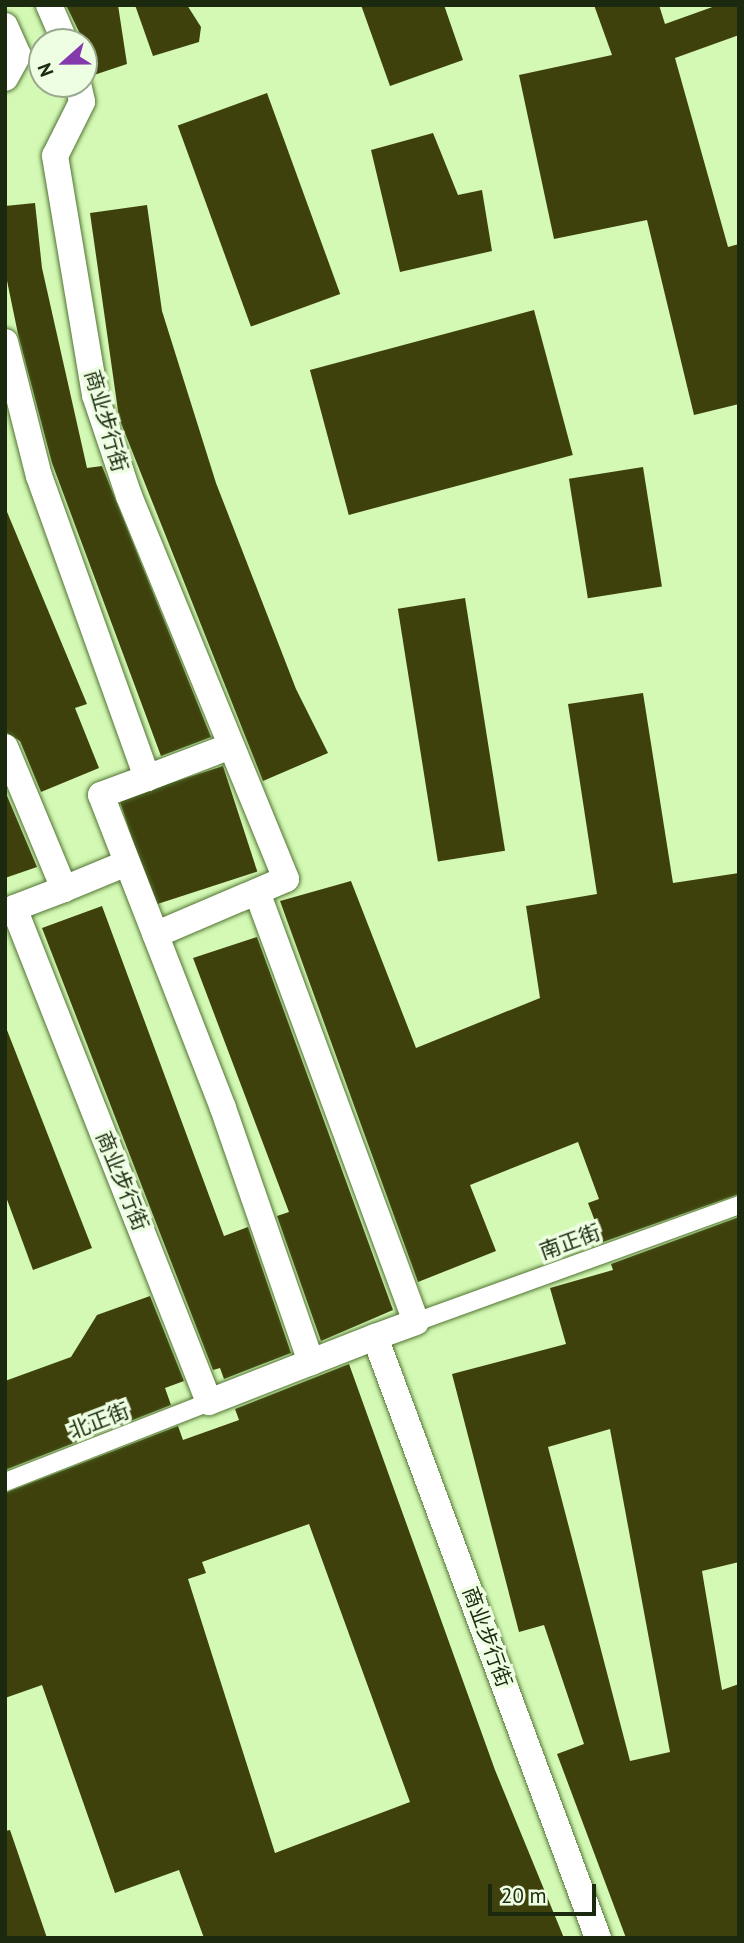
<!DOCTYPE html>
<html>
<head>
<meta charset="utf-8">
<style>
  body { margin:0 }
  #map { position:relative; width:744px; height:1943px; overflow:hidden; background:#d3f9b4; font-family:"PT Sans","Noto Sans SC",sans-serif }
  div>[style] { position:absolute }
  .building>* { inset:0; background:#3f410d; transform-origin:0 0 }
  .roads { filter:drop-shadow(0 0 2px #527333) drop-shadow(0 0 2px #527333) }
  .service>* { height:18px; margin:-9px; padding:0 9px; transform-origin:9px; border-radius:9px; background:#fff }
  .pedestrian>* { height:26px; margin:-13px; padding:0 13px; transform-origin:13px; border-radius:13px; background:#fff }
  span { translate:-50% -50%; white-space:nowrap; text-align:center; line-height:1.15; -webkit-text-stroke:7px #eefee2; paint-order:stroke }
  .street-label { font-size:21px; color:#1b290e }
  .frame { position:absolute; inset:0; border:7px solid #1b290e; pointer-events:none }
  .north { position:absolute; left:28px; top:28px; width:70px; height:70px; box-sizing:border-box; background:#eefee2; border:2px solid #9aa98d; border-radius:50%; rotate:249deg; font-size:19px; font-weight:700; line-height:28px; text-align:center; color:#1b290e }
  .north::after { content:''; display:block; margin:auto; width:24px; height:32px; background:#843aac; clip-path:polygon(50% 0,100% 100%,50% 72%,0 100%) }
  .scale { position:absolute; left:488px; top:1884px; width:108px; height:32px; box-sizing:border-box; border:4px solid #1b290e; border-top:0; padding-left:9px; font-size:21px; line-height:24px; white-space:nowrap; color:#1b290e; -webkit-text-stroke:5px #eefee2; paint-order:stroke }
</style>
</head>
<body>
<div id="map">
  <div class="building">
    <i style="clip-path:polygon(66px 5px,118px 5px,127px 64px,91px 76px,84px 70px,84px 42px)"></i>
    <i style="clip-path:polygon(135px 5px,187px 5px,201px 27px,199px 42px,153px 56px)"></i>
    <i style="clip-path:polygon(361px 5px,444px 5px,463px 60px,390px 86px)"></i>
    <i style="clip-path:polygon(594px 5px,659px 5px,665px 24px,718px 5px,739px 5px,739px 35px,675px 58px,728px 247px,739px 244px,739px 404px,694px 415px,647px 220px,554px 239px,519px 75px,612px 55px)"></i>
    <i style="left:267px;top:93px;width:214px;height:95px;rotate:70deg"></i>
    <i style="clip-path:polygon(433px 133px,458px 195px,482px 190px,492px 251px,400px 272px,371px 150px)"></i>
    <i style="clip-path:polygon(35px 203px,42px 268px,87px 468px,102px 466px,211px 737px,161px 756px,52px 463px,18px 334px,5px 271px,5px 206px)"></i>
    <i style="clip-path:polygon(147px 205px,162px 311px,216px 483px,296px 689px,328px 753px,263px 781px,119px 418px,90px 213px)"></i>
    <i style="left:534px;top:310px;width:150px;height:232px;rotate:75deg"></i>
    <i style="left:643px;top:467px;width:121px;height:75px;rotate:81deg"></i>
    <i style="clip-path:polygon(5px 507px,87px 704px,75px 708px,99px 768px,41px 792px,20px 741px,5px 732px)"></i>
    <i style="left:465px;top:598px;width:256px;height:68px;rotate:81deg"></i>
    <i style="clip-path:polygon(643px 693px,673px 883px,739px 873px,739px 1194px,603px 1242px,588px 1203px,599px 1199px,578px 1142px,470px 1185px,496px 1251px,418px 1282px,280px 901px,351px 881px,416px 1048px,540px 998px,526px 906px,597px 894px,568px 704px)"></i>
    <i style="left:223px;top:766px;width:111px;height:109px;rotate:72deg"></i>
    <i style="clip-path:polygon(5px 791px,37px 867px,5px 878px)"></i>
    <i style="clip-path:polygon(102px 906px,224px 1236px,248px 1227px,291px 1353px,224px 1379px,220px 1368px,213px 1370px,42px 928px)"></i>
    <i style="clip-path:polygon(257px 937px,393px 1310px,321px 1341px,277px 1216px,289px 1212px,193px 958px)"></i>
    <i style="clip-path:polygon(5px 1025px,92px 1248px,33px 1270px,5px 1194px)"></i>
    <i style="clip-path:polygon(evenodd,739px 1217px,739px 1562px,702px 1571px,722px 1690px,739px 1684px,739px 1938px,626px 1938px,557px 1754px,584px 1744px,544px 1625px,519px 1632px,452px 1374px,566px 1344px,550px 1288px,613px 1270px,611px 1264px,739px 1217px,610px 1429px,670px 1752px,630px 1761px,548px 1447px,610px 1429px)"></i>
    <i style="clip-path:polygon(150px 1296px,184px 1381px,165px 1388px,171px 1405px,5px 1470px,5px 1381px,71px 1357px,97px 1315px)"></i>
    <i style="clip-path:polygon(evenodd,349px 1364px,495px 1770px,564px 1938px,204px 1938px,179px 1870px,115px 1893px,42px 1685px,5px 1698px,5px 1493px,178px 1426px,183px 1440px,239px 1420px,235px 1409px,349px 1364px,309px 1524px,410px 1802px,275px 1853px,188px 1579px,206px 1573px,202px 1562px,309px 1524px)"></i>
    <i style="clip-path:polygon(10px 1830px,47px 1938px,5px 1938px,5px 1831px)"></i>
  </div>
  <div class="roads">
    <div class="service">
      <i style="left:416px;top:1322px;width:344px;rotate:-19.9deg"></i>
      <i style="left:5px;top:1482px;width:219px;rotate:-21.4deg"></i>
    </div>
    <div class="pedestrian">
      <i style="left:49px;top:5px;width:40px;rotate:66.6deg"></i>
      <i style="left:5px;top:26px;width:32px;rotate:66deg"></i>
      <i style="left:18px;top:55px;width:26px;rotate:119deg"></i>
      <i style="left:78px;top:84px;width:18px;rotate:77deg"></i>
      <i style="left:82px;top:102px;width:60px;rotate:116.6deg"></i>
      <i style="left:55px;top:156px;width:242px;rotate:80.5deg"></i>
      <i style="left:95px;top:395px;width:107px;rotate:71.4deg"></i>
      <i style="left:129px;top:496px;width:414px;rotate:67.7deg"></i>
      <i style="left:286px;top:879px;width:142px;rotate:156.9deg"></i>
      <i style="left:5px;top:342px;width:138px;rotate:75.8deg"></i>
      <i style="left:39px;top:476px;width:321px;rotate:70.3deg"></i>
      <i style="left:147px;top:778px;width:49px;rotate:159.7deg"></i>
      <i style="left:101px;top:795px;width:336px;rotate:68.7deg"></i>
      <i style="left:223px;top:1108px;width:269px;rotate:70.9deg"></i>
      <i style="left:5px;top:747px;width:154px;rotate:67.4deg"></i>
      <i style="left:64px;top:889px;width:53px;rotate:159.2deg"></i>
      <i style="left:14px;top:908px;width:531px;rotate:68.46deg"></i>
      <i style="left:209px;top:1402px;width:178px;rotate:-21.4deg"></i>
      <i style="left:147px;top:778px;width:90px;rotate:-20.9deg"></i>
      <i style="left:64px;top:889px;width:68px;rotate:-22.4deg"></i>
      <i style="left:257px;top:892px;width:458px;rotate:69.7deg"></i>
      <i style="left:416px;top:1322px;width:44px;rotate:159.9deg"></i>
      <i style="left:375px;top:1337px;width:641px;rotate:69.64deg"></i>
    </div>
  </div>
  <div class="street-label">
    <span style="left:106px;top:421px;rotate:74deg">商业步行街</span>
    <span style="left:122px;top:1181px;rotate:68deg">商业步行街</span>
    <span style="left:570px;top:1242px;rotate:-20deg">南正街</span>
    <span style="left:99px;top:1421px;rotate:-21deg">北正街</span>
    <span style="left:487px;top:1637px;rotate:70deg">商业步行街</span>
  </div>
  <div class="frame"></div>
  <div class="north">N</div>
  <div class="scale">20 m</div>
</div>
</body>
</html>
